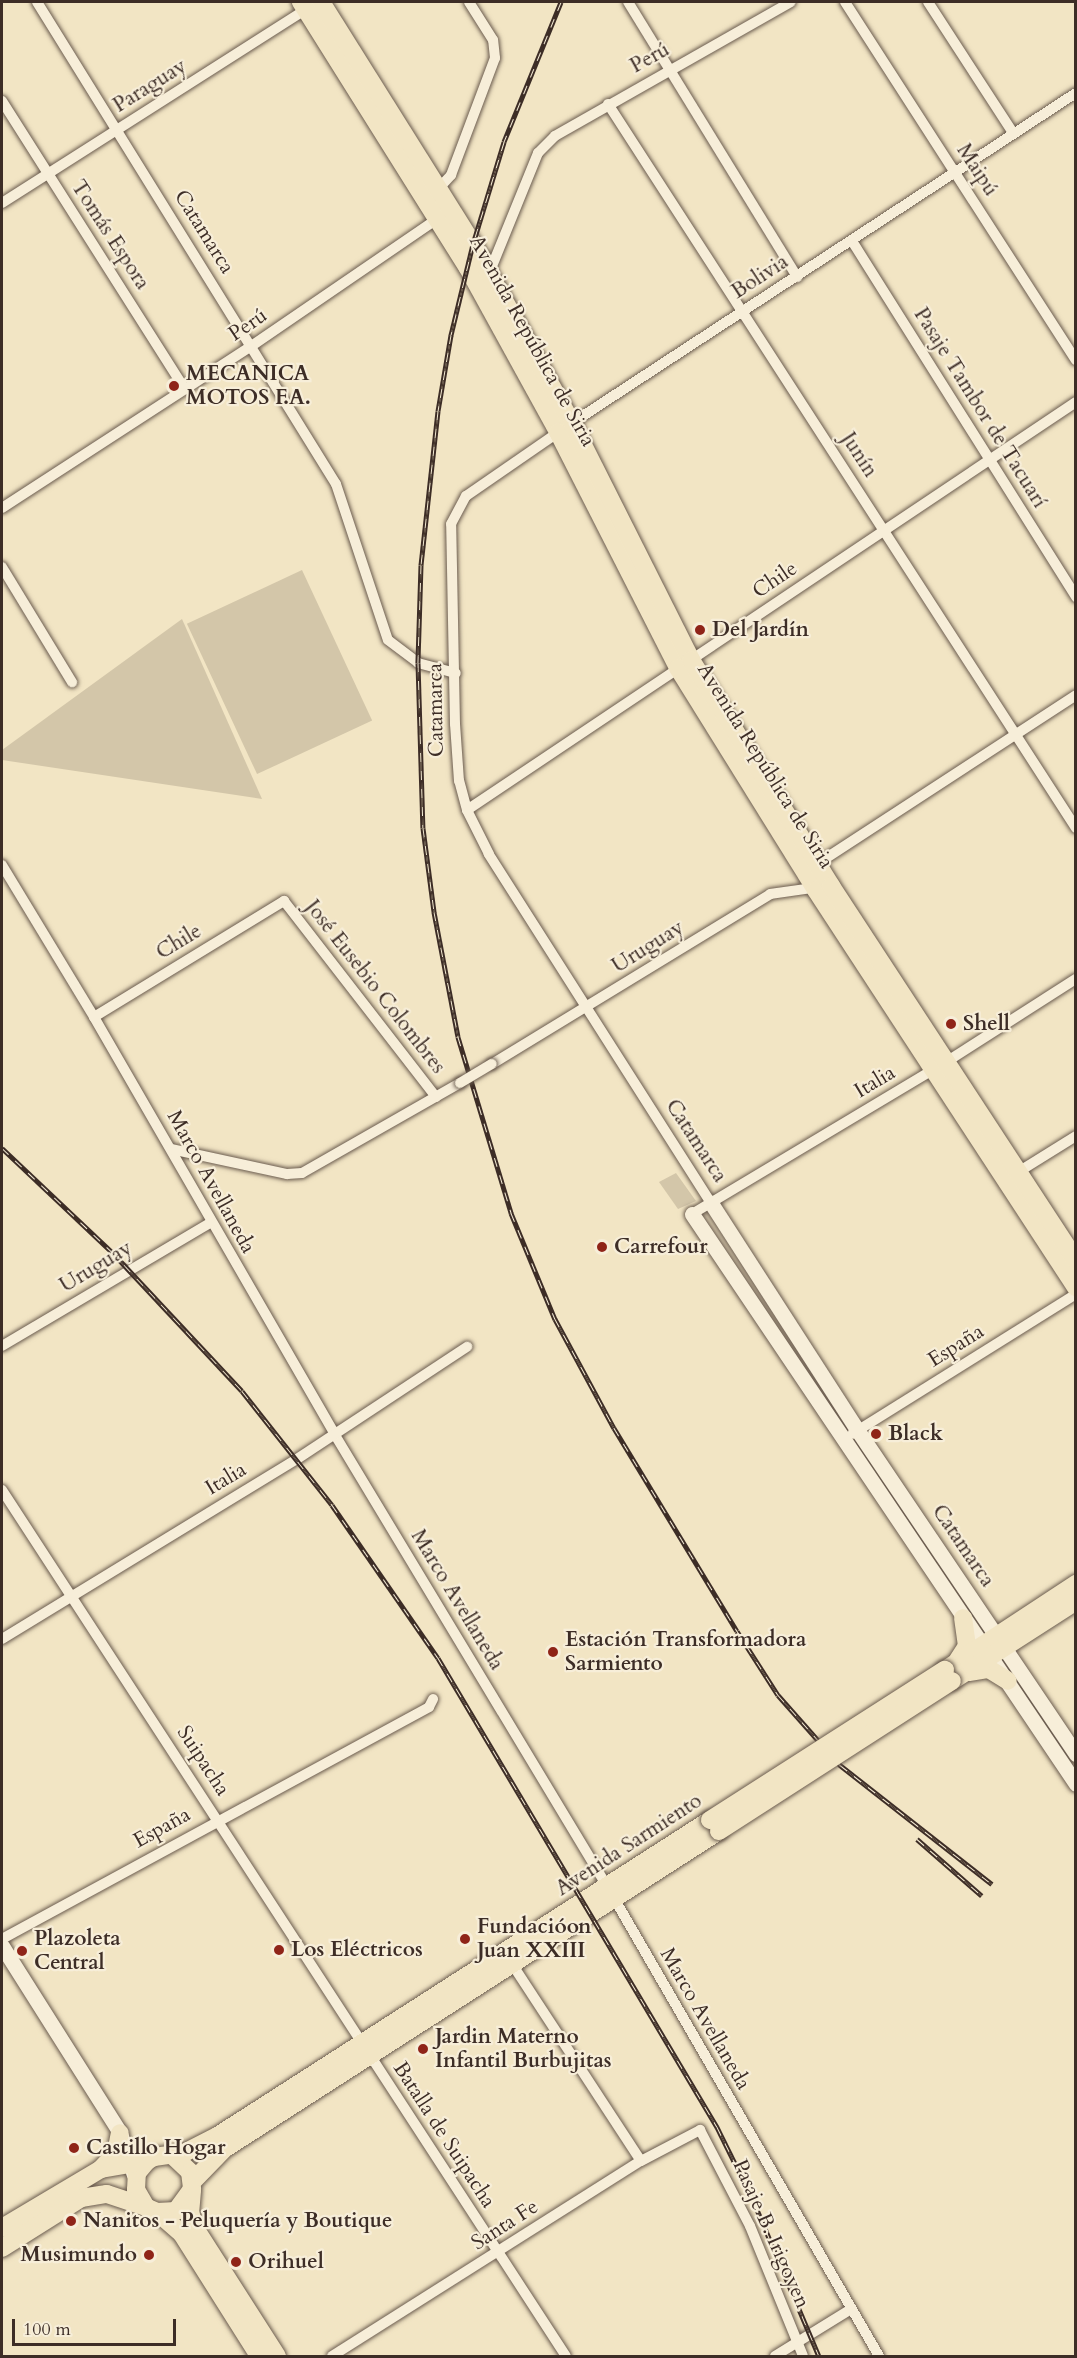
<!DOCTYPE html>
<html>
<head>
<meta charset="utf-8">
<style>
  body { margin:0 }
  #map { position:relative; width:1077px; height:2358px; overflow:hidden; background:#f2e5c4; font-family:Cardo,serif }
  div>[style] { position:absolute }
  .green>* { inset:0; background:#d3c6a9; transform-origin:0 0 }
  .roads { filter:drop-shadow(0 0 2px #6a5b4e) drop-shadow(0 0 2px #6a5b4e) }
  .street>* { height:10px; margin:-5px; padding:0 5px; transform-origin:5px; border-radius:5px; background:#f7eed9 }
  .secondary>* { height:15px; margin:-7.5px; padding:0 7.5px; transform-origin:7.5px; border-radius:7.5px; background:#f7eed9 }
  .primary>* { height:18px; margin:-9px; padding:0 9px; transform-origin:9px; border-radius:9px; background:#f2e5c4 }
  .rail>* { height:5px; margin-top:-2.5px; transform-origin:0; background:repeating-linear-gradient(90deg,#f7eed9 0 9px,#3d2d26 0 18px); box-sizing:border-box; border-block:2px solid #3d2d26 }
  .bridges { filter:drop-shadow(0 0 2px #6a5b4e) drop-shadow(0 0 2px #6a5b4e) }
  .street-bridge>* { height:10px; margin:-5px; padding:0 5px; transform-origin:5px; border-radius:5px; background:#f7eed9 }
  .primary-bridge>* { height:18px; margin:-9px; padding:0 9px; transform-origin:9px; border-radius:9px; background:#f2e5c4 }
  .dots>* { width:16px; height:16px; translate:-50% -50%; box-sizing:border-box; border:3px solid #f7eed9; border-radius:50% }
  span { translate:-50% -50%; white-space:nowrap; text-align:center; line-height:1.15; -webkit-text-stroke:4.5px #f7eed9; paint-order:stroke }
  .street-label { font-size:21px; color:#3d2d26 }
  .poi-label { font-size:21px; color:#3d2d26; font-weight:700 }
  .left { translate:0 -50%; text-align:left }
  .right { translate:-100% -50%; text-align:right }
  .frame { position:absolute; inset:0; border:3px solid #3d2d26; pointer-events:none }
  .scale { position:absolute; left:12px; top:2319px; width:164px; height:27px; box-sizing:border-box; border:3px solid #3d2d26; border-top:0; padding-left:8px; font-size:18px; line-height:21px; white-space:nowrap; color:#3d2d26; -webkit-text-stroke:4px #f7eed9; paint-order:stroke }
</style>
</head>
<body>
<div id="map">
  <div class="green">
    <i style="left:302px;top:570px;width:166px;height:127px;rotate:65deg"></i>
    <i style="clip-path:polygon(182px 619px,262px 799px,2px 760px,2px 750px)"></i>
    <i style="clip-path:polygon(676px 1173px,696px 1201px,678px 1209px,659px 1182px)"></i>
  </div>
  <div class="roads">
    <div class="street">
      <i style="left:37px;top:2px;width:567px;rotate:58.19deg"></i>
      <i style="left:336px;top:484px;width:164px;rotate:71.6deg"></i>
      <i style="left:388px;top:640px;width:38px;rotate:37deg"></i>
      <i style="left:418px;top:663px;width:39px;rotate:15deg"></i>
      <i style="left:628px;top:2px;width:323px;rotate:58.4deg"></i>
      <i style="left:845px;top:2px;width:426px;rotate:57.2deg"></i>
      <i style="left:928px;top:2px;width:156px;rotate:57deg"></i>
      <i style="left:2px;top:101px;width:341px;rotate:57.6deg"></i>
      <i style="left:608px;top:104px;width:862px;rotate:57.12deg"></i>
      <i style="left:439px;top:188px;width:18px;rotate:-47deg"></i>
      <i style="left:451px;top:175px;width:125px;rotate:-69.4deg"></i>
      <i style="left:495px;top:58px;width:18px;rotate:-96deg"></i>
      <i style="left:493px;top:40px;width:45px;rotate:-122.3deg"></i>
      <i style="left:2px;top:203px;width:365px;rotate:-32.5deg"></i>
      <i style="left:852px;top:241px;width:421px;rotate:57.8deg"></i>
      <i style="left:488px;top:276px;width:133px;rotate:-67.9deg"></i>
      <i style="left:538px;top:153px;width:24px;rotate:-45deg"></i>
      <i style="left:555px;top:136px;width:271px;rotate:-29.6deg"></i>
      <i style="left:2px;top:508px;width:296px;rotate:-33deg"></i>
      <i style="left:250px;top:347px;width:230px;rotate:-34.4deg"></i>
      <i style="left:2px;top:567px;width:135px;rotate:58.7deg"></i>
      <i style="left:467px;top:810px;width:733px;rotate:-33.82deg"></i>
      <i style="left:817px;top:864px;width:309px;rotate:-33.1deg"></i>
      <i style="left:2px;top:865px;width:178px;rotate:58.8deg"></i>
      <i style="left:94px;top:1017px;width:482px;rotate:60deg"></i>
      <i style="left:335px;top:1435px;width:527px;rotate:58.91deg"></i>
      <i style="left:607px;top:1886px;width:543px;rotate:59.94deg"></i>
      <i style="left:94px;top:1017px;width:223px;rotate:-31.4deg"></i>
      <i style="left:284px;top:901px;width:248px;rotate:52.2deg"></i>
      <i style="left:492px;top:1064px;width:326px;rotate:-31.4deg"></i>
      <i style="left:770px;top:894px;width:49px;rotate:-8.1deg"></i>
      <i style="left:171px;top:1149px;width:119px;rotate:12.2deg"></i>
      <i style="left:287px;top:1174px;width:15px;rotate:-4deg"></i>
      <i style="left:302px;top:1173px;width:182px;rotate:-29.7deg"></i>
      <i style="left:1018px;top:1172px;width:68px;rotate:-31.8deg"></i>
      <i style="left:711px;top:1203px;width:414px;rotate:-122.5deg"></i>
      <i style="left:489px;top:854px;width:49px;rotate:-116.6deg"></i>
      <i style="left:467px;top:810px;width:30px;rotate:-105deg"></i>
      <i style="left:459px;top:781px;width:57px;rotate:-94deg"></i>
      <i style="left:455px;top:724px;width:200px;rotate:-91.1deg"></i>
      <i style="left:451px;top:524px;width:32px;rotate:-62deg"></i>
      <i style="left:466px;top:496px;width:129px;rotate:-34.6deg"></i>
      <i style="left:572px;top:423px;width:602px;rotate:-33.22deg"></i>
      <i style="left:692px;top:1214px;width:296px;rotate:-30.9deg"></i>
      <i style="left:946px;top:1062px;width:154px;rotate:-32.6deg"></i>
      <i style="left:2px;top:1346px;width:242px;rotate:-30.6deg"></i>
      <i style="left:852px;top:1434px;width:264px;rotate:-32deg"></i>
      <i style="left:2px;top:1490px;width:1033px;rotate:56.93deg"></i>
      <i style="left:2px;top:1639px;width:346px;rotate:-31.4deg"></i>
      <i style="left:297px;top:1459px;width:204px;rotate:-33.4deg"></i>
      <i style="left:2px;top:1939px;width:486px;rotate:-28.5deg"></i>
      <i style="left:429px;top:1707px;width:9px;rotate:-63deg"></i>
      <i style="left:512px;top:1964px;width:235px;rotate:56.8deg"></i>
      <i style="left:332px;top:2356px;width:365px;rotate:-32.3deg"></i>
      <i style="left:641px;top:2161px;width:67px;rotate:-27.7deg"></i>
      <i style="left:700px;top:2130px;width:108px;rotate:62.5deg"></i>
      <i style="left:750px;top:2226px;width:140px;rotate:67.8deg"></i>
      <i style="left:775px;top:2356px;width:89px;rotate:-31.7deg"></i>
    </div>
    <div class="secondary">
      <i style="left:711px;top:1203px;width:271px;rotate:57.2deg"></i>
      <i style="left:858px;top:1431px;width:390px;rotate:56deg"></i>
      <i style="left:692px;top:1214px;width:687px;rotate:56.03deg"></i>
      <i style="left:2px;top:1946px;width:221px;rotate:57.7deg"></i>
      <i style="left:120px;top:2133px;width:44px;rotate:71.6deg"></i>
    </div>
    <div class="primary">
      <i style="left:301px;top:2px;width:314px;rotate:57.9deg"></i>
      <i style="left:468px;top:268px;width:187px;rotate:61.2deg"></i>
      <i style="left:558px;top:432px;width:265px;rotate:63deg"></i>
      <i style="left:678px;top:668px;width:261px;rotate:58.1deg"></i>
      <i style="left:816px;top:890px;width:475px;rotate:56.8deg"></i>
      <i style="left:321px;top:2px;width:286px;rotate:57.9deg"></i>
      <i style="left:473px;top:244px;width:205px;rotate:61.1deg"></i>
      <i style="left:572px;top:423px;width:265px;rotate:63.3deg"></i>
      <i style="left:691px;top:660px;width:266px;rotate:58.2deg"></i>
      <i style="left:831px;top:886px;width:448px;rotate:56.8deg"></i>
      <i style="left:958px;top:1660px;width:17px;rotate:-57deg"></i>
      <i style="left:967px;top:1646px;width:28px;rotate:-98deg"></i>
      <i style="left:945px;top:1670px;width:157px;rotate:-33.3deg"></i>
      <i style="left:969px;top:1672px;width:20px;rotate:-9deg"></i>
      <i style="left:989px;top:1669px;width:22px;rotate:32deg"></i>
      <i style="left:952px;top:1681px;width:148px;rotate:-32.8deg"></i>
      <i style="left:172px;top:2155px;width:25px;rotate:43deg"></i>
      <i style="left:190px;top:2172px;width:17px;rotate:83deg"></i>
      <i style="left:192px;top:2189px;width:27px;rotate:126deg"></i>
      <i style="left:176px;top:2211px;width:19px;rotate:177deg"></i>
      <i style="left:157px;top:2212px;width:12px;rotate:-156deg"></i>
      <i style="left:146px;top:2207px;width:20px;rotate:-120deg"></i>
      <i style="left:136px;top:2190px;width:17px;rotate:-87deg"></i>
      <i style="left:137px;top:2173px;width:16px;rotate:-50deg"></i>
      <i style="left:147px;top:2161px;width:8px;rotate:-30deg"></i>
      <i style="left:154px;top:2157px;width:30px;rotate:-8deg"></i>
      <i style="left:184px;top:2153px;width:39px;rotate:-27deg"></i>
      <i style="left:219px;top:2135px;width:583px;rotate:-32.68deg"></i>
      <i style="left:101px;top:2169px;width:22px;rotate:-47deg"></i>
      <i style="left:116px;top:2153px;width:20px;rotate:-79deg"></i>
      <i style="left:193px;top:2181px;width:45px;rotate:-45.9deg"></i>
      <i style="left:224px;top:2149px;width:588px;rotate:-32.72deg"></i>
      <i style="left:192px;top:2191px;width:21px;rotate:95deg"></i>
      <i style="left:190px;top:2212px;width:17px;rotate:73deg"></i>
      <i style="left:195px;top:2228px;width:152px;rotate:57.4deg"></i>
      <i style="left:157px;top:2212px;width:33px;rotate:41deg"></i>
      <i style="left:182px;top:2234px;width:144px;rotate:57.7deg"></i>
      <i style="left:2px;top:2228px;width:115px;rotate:-30.8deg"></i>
      <i style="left:101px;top:2169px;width:47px;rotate:-9.9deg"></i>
      <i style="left:2px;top:2248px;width:93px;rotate:-32.3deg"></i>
      <i style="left:81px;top:2198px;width:26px;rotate:-9deg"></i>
      <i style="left:107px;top:2194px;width:41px;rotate:18.4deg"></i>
    </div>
  </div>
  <div class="rail">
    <i style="left:561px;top:2px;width:151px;rotate:112.2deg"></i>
    <i style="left:504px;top:142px;width:107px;rotate:106.9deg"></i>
    <i style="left:473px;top:244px;width:94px;rotate:103.6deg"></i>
    <i style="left:451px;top:335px;width:77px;rotate:99.7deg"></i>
    <i style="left:438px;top:411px;width:155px;rotate:96.3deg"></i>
    <i style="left:421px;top:565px;width:98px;rotate:91.8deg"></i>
    <i style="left:418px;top:663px;width:165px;rotate:88.3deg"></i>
    <i style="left:423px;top:828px;width:85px;rotate:82.5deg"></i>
    <i style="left:434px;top:912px;width:127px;rotate:79.1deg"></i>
    <i style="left:458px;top:1037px;width:184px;rotate:73.2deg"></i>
    <i style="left:511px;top:1213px;width:115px;rotate:67.5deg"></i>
    <i style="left:555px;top:1319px;width:124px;rotate:61.6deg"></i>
    <i style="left:614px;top:1428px;width:237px;rotate:58.8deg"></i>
    <i style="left:737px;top:1631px;width:76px;rotate:57.4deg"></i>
    <i style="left:778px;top:1695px;width:94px;rotate:48.5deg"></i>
    <i style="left:840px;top:1765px;width:193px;rotate:38.1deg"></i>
    <i style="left:2px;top:1148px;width:151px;rotate:43.4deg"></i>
    <i style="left:112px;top:1252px;width:190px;rotate:46.9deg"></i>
    <i style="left:242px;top:1391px;width:145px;rotate:51.7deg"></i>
    <i style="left:332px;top:1505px;width:186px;rotate:55.3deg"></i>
    <i style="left:438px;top:1658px;width:546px;rotate:59.25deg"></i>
    <i style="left:717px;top:2127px;width:81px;rotate:63.7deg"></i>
    <i style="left:753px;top:2200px;width:169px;rotate:67.1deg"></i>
    <i style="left:917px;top:1839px;width:86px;rotate:41.2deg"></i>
  </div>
  <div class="bridges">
    <div class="street-bridge">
      <i style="left:460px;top:1083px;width:37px;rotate:-31deg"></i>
    </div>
    <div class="primary-bridge">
      <i style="left:710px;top:1820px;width:279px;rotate:-32.6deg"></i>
      <i style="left:719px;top:1831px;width:277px;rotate:-32.8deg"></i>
    </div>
  </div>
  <div class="dots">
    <i style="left:174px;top:386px;background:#8f2418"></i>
    <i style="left:700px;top:630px;background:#8f2418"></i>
    <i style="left:951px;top:1024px;background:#8f2418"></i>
    <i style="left:602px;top:1247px;background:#8f2418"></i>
    <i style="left:876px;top:1434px;background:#8f2418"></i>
    <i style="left:553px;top:1652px;background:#8f2418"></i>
    <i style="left:465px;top:1939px;background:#8f2418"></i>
    <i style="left:279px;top:1950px;background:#8f2418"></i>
    <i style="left:22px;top:1951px;background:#8f2418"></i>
    <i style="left:423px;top:2049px;background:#8f2418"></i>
    <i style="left:74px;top:2148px;background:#8f2418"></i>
    <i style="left:71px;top:2221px;background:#8f2418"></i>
    <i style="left:149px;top:2255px;background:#8f2418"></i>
    <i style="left:236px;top:2262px;background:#8f2418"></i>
  </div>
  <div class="street-label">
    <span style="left:650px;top:58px;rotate:-29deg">Perú</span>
    <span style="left:150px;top:86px;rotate:-32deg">Paraguay</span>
    <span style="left:977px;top:170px;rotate:57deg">Maipú</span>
    <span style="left:204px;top:232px;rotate:58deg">Catamarca</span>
    <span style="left:110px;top:235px;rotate:57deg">Tomás Espora</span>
    <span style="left:760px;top:277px;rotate:-33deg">Bolivia</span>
    <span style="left:248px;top:325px;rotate:-34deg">Perú</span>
    <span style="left:532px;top:341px;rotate:61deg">Avenida República de Siria</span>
    <span style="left:980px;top:408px;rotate:58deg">Pasaje Tambor de Tacuarí</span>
    <span style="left:859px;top:455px;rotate:57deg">Junín</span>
    <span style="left:775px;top:580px;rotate:-34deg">Chile</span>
    <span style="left:436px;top:710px;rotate:-91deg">Catamarca</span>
    <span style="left:765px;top:766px;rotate:58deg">Avenida República de Siria</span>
    <span style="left:179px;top:942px;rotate:-31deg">Chile</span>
    <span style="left:648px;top:947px;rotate:-32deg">Uruguay</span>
    <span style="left:375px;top:987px;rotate:52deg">José Eusebio Colombres</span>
    <span style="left:875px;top:1082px;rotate:-31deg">Italia</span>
    <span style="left:696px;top:1141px;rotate:57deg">Catamarca</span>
    <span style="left:211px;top:1182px;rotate:61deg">Marco Avellaneda</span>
    <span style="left:96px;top:1267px;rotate:-31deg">Uruguay</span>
    <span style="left:956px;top:1346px;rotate:-32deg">España</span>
    <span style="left:226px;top:1479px;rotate:-31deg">Italia</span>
    <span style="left:963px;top:1546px;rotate:56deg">Catamarca</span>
    <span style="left:457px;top:1600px;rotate:59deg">Marco Avellaneda</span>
    <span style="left:203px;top:1761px;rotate:57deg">Suipacha</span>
    <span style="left:162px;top:1828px;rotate:-29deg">España</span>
    <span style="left:629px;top:1845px;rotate:-33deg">Avenida Sarmiento</span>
    <span style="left:705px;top:2019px;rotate:60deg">Marco Avellaneda</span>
    <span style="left:444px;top:2135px;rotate:57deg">Batalla de Suipacha</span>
    <span style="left:505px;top:2225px;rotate:-33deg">Santa Fe</span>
    <span style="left:771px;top:2234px;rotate:66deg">Pasaje B. Irigoyen</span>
  </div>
  <div class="poi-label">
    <span class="left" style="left:186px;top:386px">MECANICA<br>MOTOS F.A.</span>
    <span class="left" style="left:712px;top:630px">Del Jardín</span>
    <span class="left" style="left:963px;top:1024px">Shell</span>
    <span class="left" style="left:614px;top:1247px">Carrefour</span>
    <span class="left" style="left:888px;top:1434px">Black</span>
    <span class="left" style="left:565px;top:1652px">Estación Transformadora<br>Sarmiento</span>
    <span class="left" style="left:477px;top:1939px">Fundacióon<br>Juan XXIII</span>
    <span class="left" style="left:34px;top:1951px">Plazoleta<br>Central</span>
    <span class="left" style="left:291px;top:1950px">Los Eléctricos</span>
    <span class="left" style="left:435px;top:2049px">Jardin Materno<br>Infantil Burbujitas</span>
    <span class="left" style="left:86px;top:2148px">Castillo Hogar</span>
    <span class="left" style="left:83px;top:2221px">Nanitos - Peluquería y Boutique</span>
    <span class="right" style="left:137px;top:2255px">Musimundo</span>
    <span class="left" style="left:248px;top:2262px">Orihuel</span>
  </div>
  <div class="frame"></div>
  <div class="scale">100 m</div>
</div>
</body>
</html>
